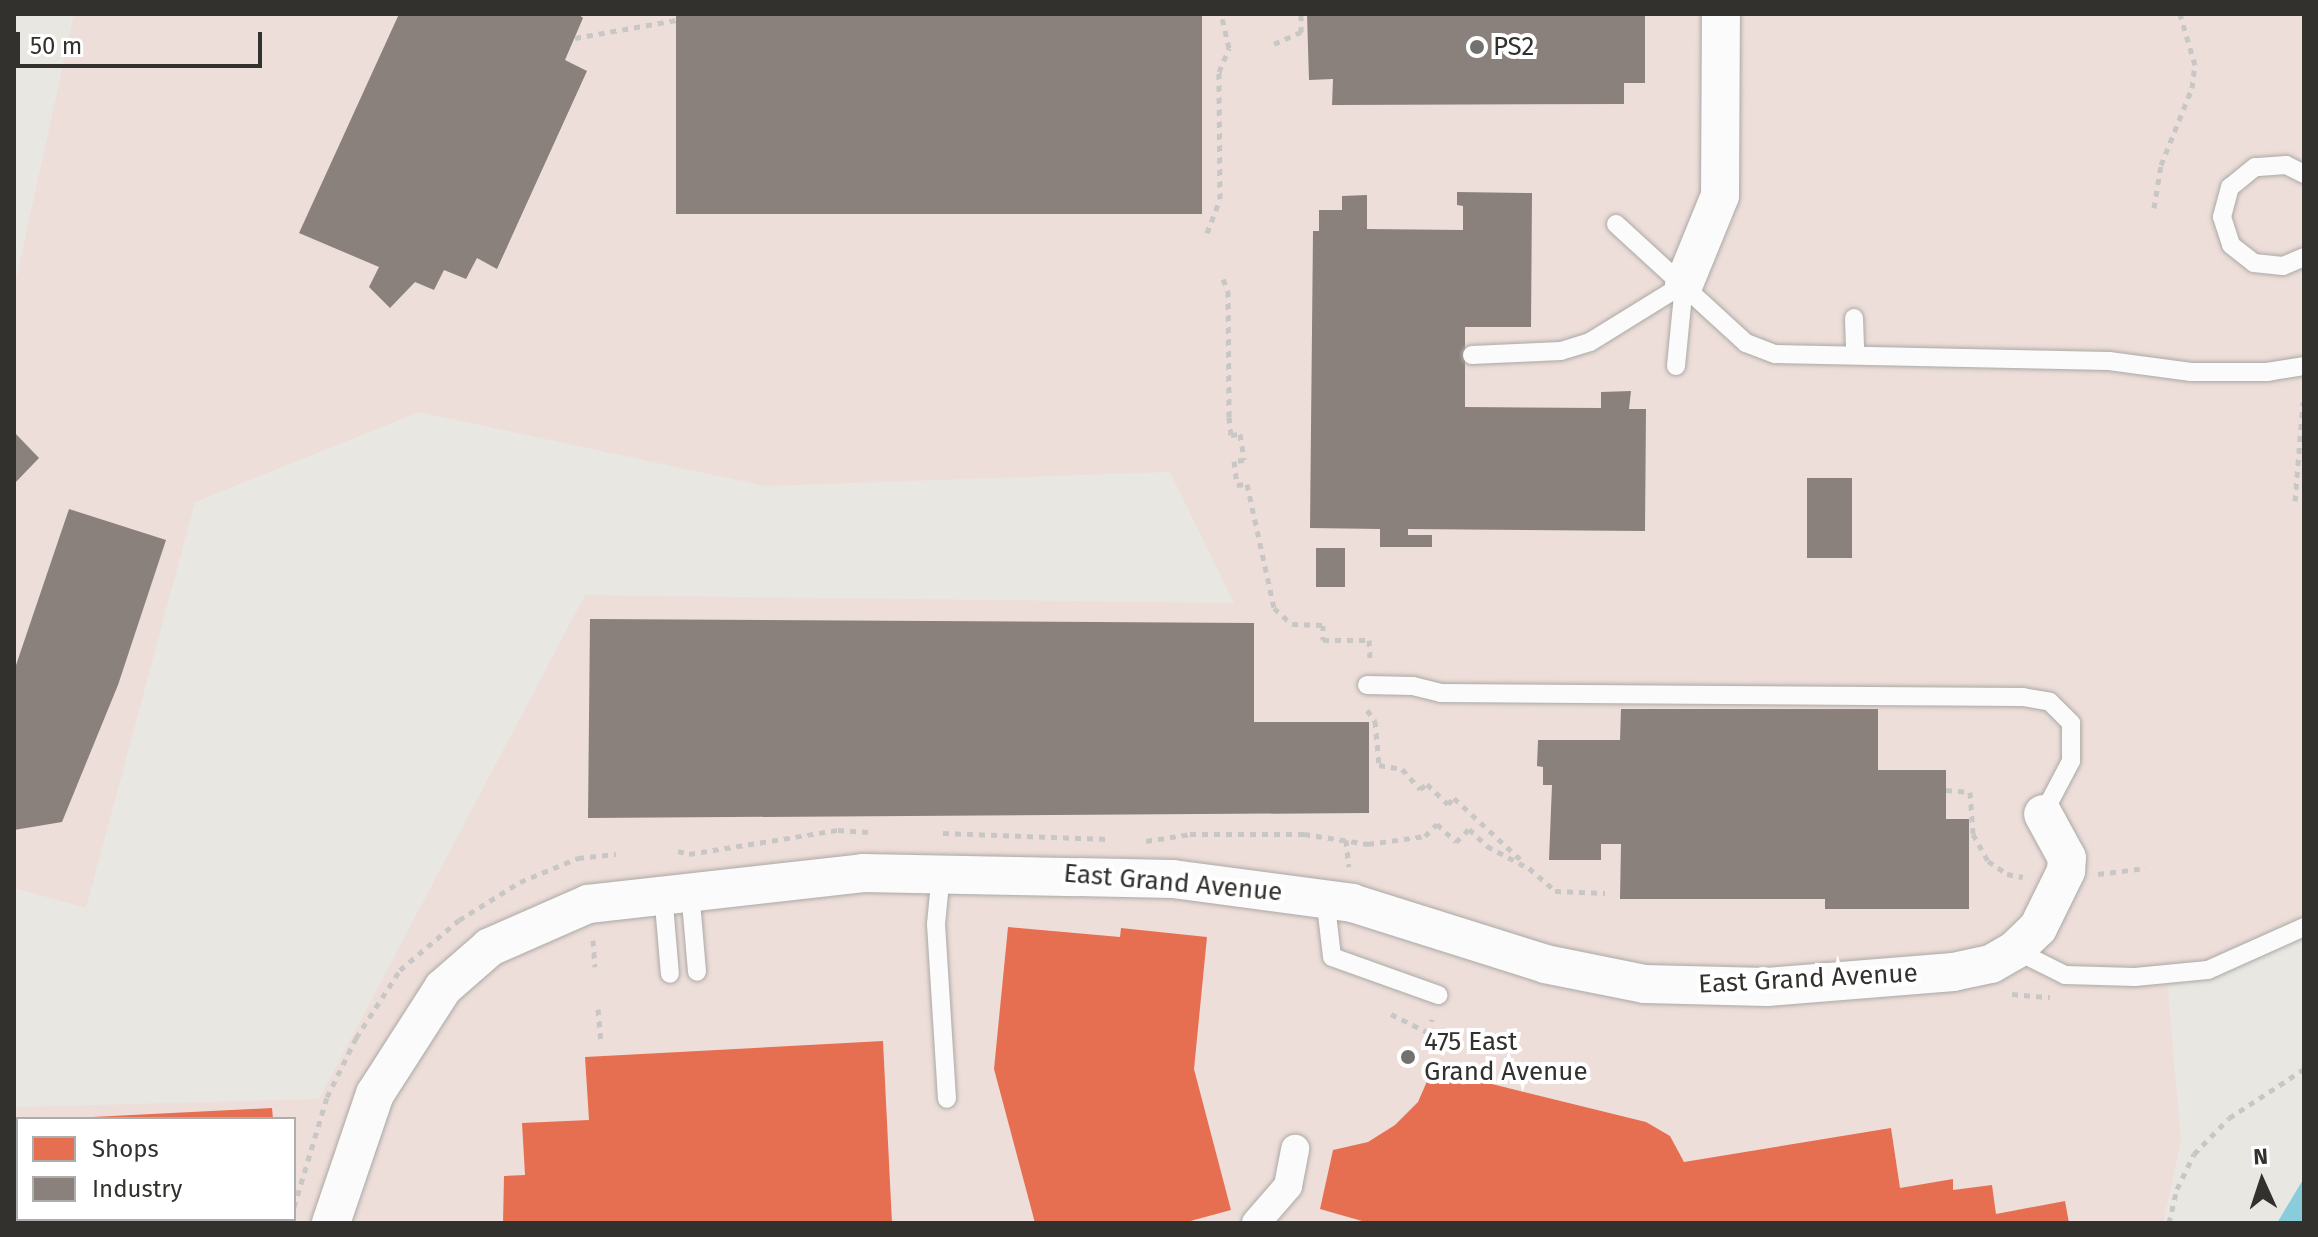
<!DOCTYPE html>
<html>
<head>
<meta charset="utf-8">
<style>
  body { margin:0 }
  #map { position:relative; width:2318px; height:1237px; overflow:hidden; background:#e8e7e2; font-family:"Fira Sans",sans-serif }
  div>[style] { position:absolute }
  .industrial>* { inset:0; background:#eededa }
  .water>* { inset:0; background:#89cddc }
  .shops>* { inset:0; background:#e76f51; transform-origin:0 0 }
  .industry>* { inset:0; background:#8a817c; transform-origin:0 0 }
  .path>* { height:5px; margin-top:-2.5px; transform-origin:0; background:repeating-linear-gradient(90deg,#c8c7c5 0 6px,transparent 0 12px) }
  .roads { filter:drop-shadow(0 0 2px #aaa9a5) drop-shadow(0 0 2px #aaa9a5) }
  .service>* { height:18px; margin:-9px; padding:0 9px; transform-origin:9px; border-radius:9px; background:#fcfbfb }
  .pedestrian>* { height:28px; margin:-14px; padding:0 14px; transform-origin:14px; border-radius:14px; background:#fcfbfb }
  .minor>* { height:38px; margin:-19px; padding:0 19px; transform-origin:19px; border-radius:19px; background:#fcfbfb }
  .dots>* { width:22px; height:22px; translate:-50% -50%; box-sizing:border-box; border:4px solid #fff; border-radius:50% }
  span { translate:-50% -50%; white-space:nowrap; text-align:center; line-height:1.15; -webkit-text-stroke:8px #fff; paint-order:stroke }
  .poi-label { font-size:26px; color:#33312e }
  .left { translate:0 -50%; text-align:left }
  .street-label { font-size:26px; color:#33312e }
  .frame { position:absolute; inset:0; border:16px solid #33312e; pointer-events:none }
  .legend { position:absolute; left:16px; top:1117px; width:280px; height:104px; box-sizing:border-box; background:#fff; border:2px solid #adadab; margin:0; padding:10px 14px; list-style:none; font-size:24px; color:#33312e }
  .legend li { display:flex; align-items:center; gap:16px; height:40px }
  .legend b { width:40px; border:2px solid #adadab }
  .north { position:absolute; left:2222px; top:1141px; width:80px; height:80px; -webkit-text-stroke:6px #fff; paint-order:stroke; rotate:357deg; font-size:22px; font-weight:700; line-height:32px; text-align:center; color:#33312e }
  .north::after { content:''; display:block; margin:auto; width:28px; height:36px; background:#33312e; clip-path:polygon(50% 0,100% 100%,50% 72%,0 100%) }
  .scale { position:absolute; left:16px; top:32px; width:246px; height:36px; box-sizing:border-box; border:4px solid #33312e; border-top:0; padding-left:10px; font-size:24px; line-height:28px; white-space:nowrap; color:#33312e; -webkit-text-stroke:6px #fff; paint-order:stroke }
</style>
</head>
<body>
<div id="map">
  <div class="industrial">
    <i style="clip-path:polygon(evenodd,74px 14px,2304px 14px,2304px 922px,2167px 980px,2181px 1141px,2163px 1223px,14px 1223px,14px 1107px,319px 1099px,585px 595px,1234px 603px,1170px 472px,765px 486px,419px 412px,195px 502px,86px 908px,14px 888px,14px 289px,74px 14px,18px 1119px,294px 1119px,294px 1219px,18px 1219px,18px 1119px)"></i>
  </div>
  <div class="water">
    <i style="clip-path:polygon(2304px 1178px,2304px 1223px,2277px 1223px)"></i>
  </div>
  <div class="shops">
    <i style="clip-path:polygon(1008px 927px,1120px 937px,1121px 928px,1207px 937px,1194px 1069px,1231px 1210px,1183px 1223px,1035px 1223px,994px 1069px)"></i>
    <i style="clip-path:polygon(883px 1041px,892px 1223px,503px 1223px,504px 1176px,525px 1175px,522px 1123px,589px 1120px,585px 1057px)"></i>
    <i style="clip-path:polygon(1435px 1063px,1494px 1078px,1492px 1084px,1646px 1122px,1670px 1136px,1684px 1162px,1891px 1128px,1900px 1188px,1953px 1179px,1953px 1190px,1992px 1185px,1996px 1214px,2065px 1201px,2069px 1223px,1369px 1223px,1320px 1209px,1333px 1150px,1368px 1142px,1395px 1125px,1418px 1102px)"></i>
    <i style="clip-path:polygon(272px 1108px,273px 1119px,92px 1119px,92px 1117px)"></i>
    <i style="left:34px;top:1219px;width:197px;height:4px"></i>
  </div>
  <div class="industry">
    <i style="clip-path:polygon(399px 14px,578px 14px,583px 18px,565px 60px,587px 71px,497px 269px,477px 258px,466px 279px,444px 270px,434px 290px,415px 282px,390px 308px,369px 287px,379px 267px,299px 233px)"></i>
    <i style="left:676px;top:14px;width:526px;height:200px"></i>
    <i style="clip-path:polygon(1307px 14px,1645px 14px,1645px 83px,1624px 83px,1624px 104px,1332px 105px,1333px 79px,1309px 80px)"></i>
    <i style="clip-path:polygon(1457px 192px,1532px 193px,1531px 327px,1465px 327px,1465px 407px,1601px 408px,1601px 392px,1631px 391px,1629px 409px,1646px 409px,1645px 531px,1408px 529px,1408px 535px,1432px 535px,1432px 547px,1380px 547px,1380px 529px,1310px 528px,1313px 231px,1319px 231px,1319px 210px,1342px 210px,1342px 196px,1367px 195px,1367px 229px,1463px 230px,1463px 206px,1457px 205px)"></i>
    <i style="clip-path:polygon(14px 432px,39px 458px,14px 484px)"></i>
    <i style="left:1807px;top:478px;width:45px;height:80px"></i>
    <i style="clip-path:polygon(69px 509px,166px 540px,118px 685px,62px 822px,14px 830px,14px 671px)"></i>
    <i style="left:1316px;top:548px;width:29px;height:39px"></i>
    <i style="clip-path:polygon(590px 619px,1254px 623px,1254px 722px,1369px 722px,1369px 813px,588px 818px)"></i>
    <i style="clip-path:polygon(1621px 709px,1878px 709px,1878px 770px,1946px 770px,1946px 819px,1969px 819px,1969px 909px,1825px 909px,1825px 899px,1620px 899px,1621px 844px,1601px 844px,1601px 860px,1549px 860px,1552px 785px,1543px 785px,1543px 767px,1537px 766px,1538px 740px,1620px 740px)"></i>
  </div>
  <div class="path">
    <i style="left:575px;top:38px;width:103px;rotate:-10.1deg"></i>
    <i style="left:1274px;top:44px;width:30px;rotate:-24deg"></i>
    <i style="left:1301px;top:32px;width:18px;rotate:-90deg"></i>
    <i style="left:2154px;top:208px;width:44px;rotate:-80.8deg"></i>
    <i style="left:2161px;top:165px;width:83px;rotate:-68.1deg"></i>
    <i style="left:2192px;top:88px;width:23px;rotate:-83deg"></i>
    <i style="left:2195px;top:65px;width:53px;rotate:-106.4deg"></i>
    <i style="left:1207px;top:233px;width:36px;rotate:-69deg"></i>
    <i style="left:1220px;top:199px;width:127px;rotate:-90.5deg"></i>
    <i style="left:1219px;top:72px;width:26px;rotate:-67deg"></i>
    <i style="left:1229px;top:48px;width:35px;rotate:-103deg"></i>
    <i style="left:1223px;top:279px;width:13px;rotate:67deg"></i>
    <i style="left:1228px;top:291px;width:126px;rotate:89.5deg"></i>
    <i style="left:1229px;top:417px;width:18px;rotate:84deg"></i>
    <i style="left:1231px;top:435px;width:9px;rotate:-6deg"></i>
    <i style="left:1240px;top:434px;width:26px;rotate:81deg"></i>
    <i style="left:1244px;top:460px;width:10px;rotate:174deg"></i>
    <i style="left:1234px;top:461px;width:24px;rotate:83deg"></i>
    <i style="left:1237px;top:485px;width:10px;rotate:-6deg"></i>
    <i style="left:1247px;top:484px;width:127px;rotate:77.7deg"></i>
    <i style="left:1274px;top:608px;width:24px;rotate:42deg"></i>
    <i style="left:1292px;top:624px;width:31px;rotate:2deg"></i>
    <i style="left:1323px;top:625px;width:15px;rotate:90deg"></i>
    <i style="left:1323px;top:640px;width:46px"></i>
    <i style="left:1369px;top:640px;width:18px;rotate:87deg"></i>
    <i style="left:2295px;top:501px;width:99px;rotate:-85.4deg"></i>
    <i style="left:1367px;top:710px;width:14px;rotate:54deg"></i>
    <i style="left:1375px;top:721px;width:44px;rotate:84.8deg"></i>
    <i style="left:1379px;top:765px;width:23px;rotate:10deg"></i>
    <i style="left:1402px;top:769px;width:27px;rotate:48deg"></i>
    <i style="left:1420px;top:789px;width:9px;rotate:-36deg"></i>
    <i style="left:1427px;top:784px;width:29px;rotate:44deg"></i>
    <i style="left:1448px;top:804px;width:8px;rotate:-45deg"></i>
    <i style="left:1454px;top:798px;width:93px;rotate:42.8deg"></i>
    <i style="left:1946px;top:790px;width:24px;rotate:5deg"></i>
    <i style="left:1970px;top:792px;width:42px;rotate:85.9deg"></i>
    <i style="left:1973px;top:834px;width:31px;rotate:61deg"></i>
    <i style="left:1988px;top:861px;width:23px;rotate:34deg"></i>
    <i style="left:2007px;top:874px;width:16px;rotate:11deg"></i>
    <i style="left:943px;top:833px;width:165px;rotate:2.1deg"></i>
    <i style="left:1346px;top:840px;width:27px;rotate:84deg"></i>
    <i style="left:1146px;top:841px;width:45px;rotate:-9deg"></i>
    <i style="left:1190px;top:834px;width:114px"></i>
    <i style="left:1304px;top:834px;width:65px;rotate:8.9deg"></i>
    <i style="left:1368px;top:844px;width:58px;rotate:-8deg"></i>
    <i style="left:1425px;top:836px;width:17px;rotate:-45deg"></i>
    <i style="left:1437px;top:824px;width:26px;rotate:43deg"></i>
    <i style="left:1456px;top:842px;width:18px;rotate:-45deg"></i>
    <i style="left:1469px;top:829px;width:25px;rotate:43deg"></i>
    <i style="left:1487px;top:846px;width:49px;rotate:28.1deg"></i>
    <i style="left:678px;top:851px;width:11px;rotate:15deg"></i>
    <i style="left:689px;top:854px;width:151px;rotate:-9.2deg"></i>
    <i style="left:838px;top:830px;width:30px;rotate:4deg"></i>
    <i style="left:1529px;top:868px;width:35px;rotate:41deg"></i>
    <i style="left:1555px;top:891px;width:50px;rotate:2.3deg"></i>
    <i style="left:2098px;top:874px;width:48px;rotate:-7.1deg"></i>
    <i style="left:593px;top:940px;width:27px;rotate:86deg"></i>
    <i style="left:2012px;top:994px;width:38px;rotate:5deg"></i>
    <i style="left:598px;top:1009px;width:32px;rotate:85deg"></i>
    <i style="left:1391px;top:1014px;width:42px;rotate:26.6deg"></i>
    <i style="left:1429px;top:1033px;width:14px;rotate:-78deg"></i>
    <i style="left:294px;top:1207px;width:115px;rotate:-73.3deg"></i>
    <i style="left:327px;top:1097px;width:66px;rotate:-63.8deg"></i>
    <i style="left:356px;top:1038px;width:81px;rotate:-57.1deg"></i>
    <i style="left:400px;top:970px;width:77px;rotate:-40.3deg"></i>
    <i style="left:459px;top:920px;width:72px;rotate:-31.9deg"></i>
    <i style="left:520px;top:882px;width:63px;rotate:-22.5deg"></i>
    <i style="left:578px;top:858px;width:38px;rotate:-6deg"></i>
    <i style="left:274px;top:1223px;width:8px;rotate:-30deg"></i>
    <i style="left:2169px;top:1223px;width:35px;rotate:-77deg"></i>
    <i style="left:2177px;top:1189px;width:39px;rotate:-64deg"></i>
    <i style="left:2194px;top:1154px;width:50px;rotate:-45.8deg"></i>
    <i style="left:2229px;top:1118px;width:90px;rotate:-33.2deg"></i>
  </div>
  <div class="roads">
    <div class="service">
      <i style="left:2304px;top:174px;width:20px;rotate:-153deg"></i>
      <i style="left:2286px;top:165px;width:31px;rotate:176deg"></i>
      <i style="left:2255px;top:167px;width:32px;rotate:141deg"></i>
      <i style="left:2230px;top:187px;width:31px;rotate:105deg"></i>
      <i style="left:2222px;top:217px;width:29px;rotate:72deg"></i>
      <i style="left:2231px;top:245px;width:29px;rotate:38deg"></i>
      <i style="left:2254px;top:263px;width:29px;rotate:6deg"></i>
      <i style="left:2283px;top:266px;width:23px;rotate:-23deg"></i>
      <i style="left:1616px;top:224px;width:176px;rotate:42.5deg"></i>
      <i style="left:1746px;top:343px;width:31px;rotate:21deg"></i>
      <i style="left:1775px;top:354px;width:334px;rotate:1.2deg"></i>
      <i style="left:2109px;top:361px;width:83px;rotate:7.6deg"></i>
      <i style="left:2191px;top:372px;width:76px"></i>
      <i style="left:2267px;top:372px;width:37px;rotate:-9deg"></i>
      <i style="left:1854px;top:318px;width:37px;rotate:88deg"></i>
      <i style="left:1472px;top:355px;width:89px;rotate:-2.6deg"></i>
      <i style="left:1561px;top:351px;width:30px;rotate:-17deg"></i>
      <i style="left:1590px;top:342px;width:110px;rotate:-31.7deg"></i>
      <i style="left:1676px;top:366px;width:82px;rotate:-84.4deg"></i>
      <i style="left:1367px;top:685px;width:46px;rotate:1.2deg"></i>
      <i style="left:1413px;top:686px;width:29px;rotate:14deg"></i>
      <i style="left:1441px;top:693px;width:582px;rotate:0.39deg"></i>
      <i style="left:2023px;top:697px;width:27px;rotate:10deg"></i>
      <i style="left:2050px;top:702px;width:30px;rotate:45deg"></i>
      <i style="left:2071px;top:723px;width:38px;rotate:90deg"></i>
      <i style="left:2071px;top:761px;width:60px;rotate:117.8deg"></i>
      <i style="left:941px;top:873px;width:51px;rotate:95.6deg"></i>
      <i style="left:936px;top:924px;width:175px;rotate:86.4deg"></i>
      <i style="left:690px;top:890px;width:82px;rotate:85.1deg"></i>
      <i style="left:663px;top:893px;width:81px;rotate:85.1deg"></i>
      <i style="left:1325px;top:897px;width:60px;rotate:83.3deg"></i>
      <i style="left:1332px;top:957px;width:113px;rotate:19.7deg"></i>
      <i style="left:2015px;top:950px;width:56px;rotate:26.6deg"></i>
      <i style="left:2065px;top:975px;width:70px;rotate:1.6deg"></i>
      <i style="left:2135px;top:977px;width:73px;rotate:-5.5deg"></i>
      <i style="left:2208px;top:970px;width:105px;rotate:-24.1deg"></i>
    </div>
    <div class="pedestrian">
      <i style="left:1256px;top:1223px;width:49px;rotate:-49.1deg"></i>
      <i style="left:1288px;top:1186px;width:38px;rotate:-79deg"></i>
    </div>
    <div class="minor">
      <i style="left:1684px;top:284px;width:95px;rotate:-67.8deg"></i>
      <i style="left:1720px;top:196px;width:182px;rotate:-89.7deg"></i>
      <i style="left:331px;top:1223px;width:136px;rotate:-71.2deg"></i>
      <i style="left:375px;top:1094px;width:126px;rotate:-57.3deg"></i>
      <i style="left:443px;top:988px;width:62px;rotate:-41.1deg"></i>
      <i style="left:490px;top:947px;width:107px;rotate:-23.7deg"></i>
      <i style="left:588px;top:904px;width:277px;rotate:-6.4deg"></i>
      <i style="left:863px;top:873px;width:310px;rotate:1.1deg"></i>
      <i style="left:1173px;top:879px;width:181px;rotate:7.6deg"></i>
      <i style="left:1352px;top:903px;width:202px;rotate:17.5deg"></i>
      <i style="left:1545px;top:964px;width:101px;rotate:11.4deg"></i>
      <i style="left:1644px;top:984px;width:123px;rotate:1.4deg"></i>
      <i style="left:1767px;top:987px;width:187px;rotate:-4.6deg"></i>
      <i style="left:1953px;top:972px;width:39px;rotate:-12deg"></i>
      <i style="left:1991px;top:964px;width:28px;rotate:-30deg"></i>
      <i style="left:2015px;top:950px;width:32px;rotate:-44deg"></i>
      <i style="left:2038px;top:928px;width:64px;rotate:-63.8deg"></i>
      <i style="left:2066px;top:871px;width:13px;rotate:-86deg"></i>
      <i style="left:2067px;top:858px;width:50px;rotate:-118.6deg"></i>
    </div>
  </div>
  <div class="dots">
    <i style="left:1477px;top:47px;background:#72716d"></i>
    <i style="left:1408px;top:1057px;background:#72716d"></i>
  </div>
  <div class="poi-label">
    <span class="left" style="left:1493px;top:47px">PS2</span>
    <span class="left" style="left:1424px;top:1057px">475 East<br>Grand Avenue</span>
  </div>
  <div class="street-label">
    <span style="left:1173px;top:883px;rotate:5deg">East Grand Avenue</span>
    <span style="left:1808px;top:979px;rotate:-3deg">East Grand Avenue</span>
  </div>
  <div class="frame"></div>
  <ul class="legend">
  <li><b style="height:22px;background:#e76f51"></b>Shops</li>
  <li><b style="height:22px;background:#8a817c"></b>Industry</li>
  </ul>
  <div class="north">N</div>
  <div class="scale">50 m</div>
</div>
</body>
</html>
